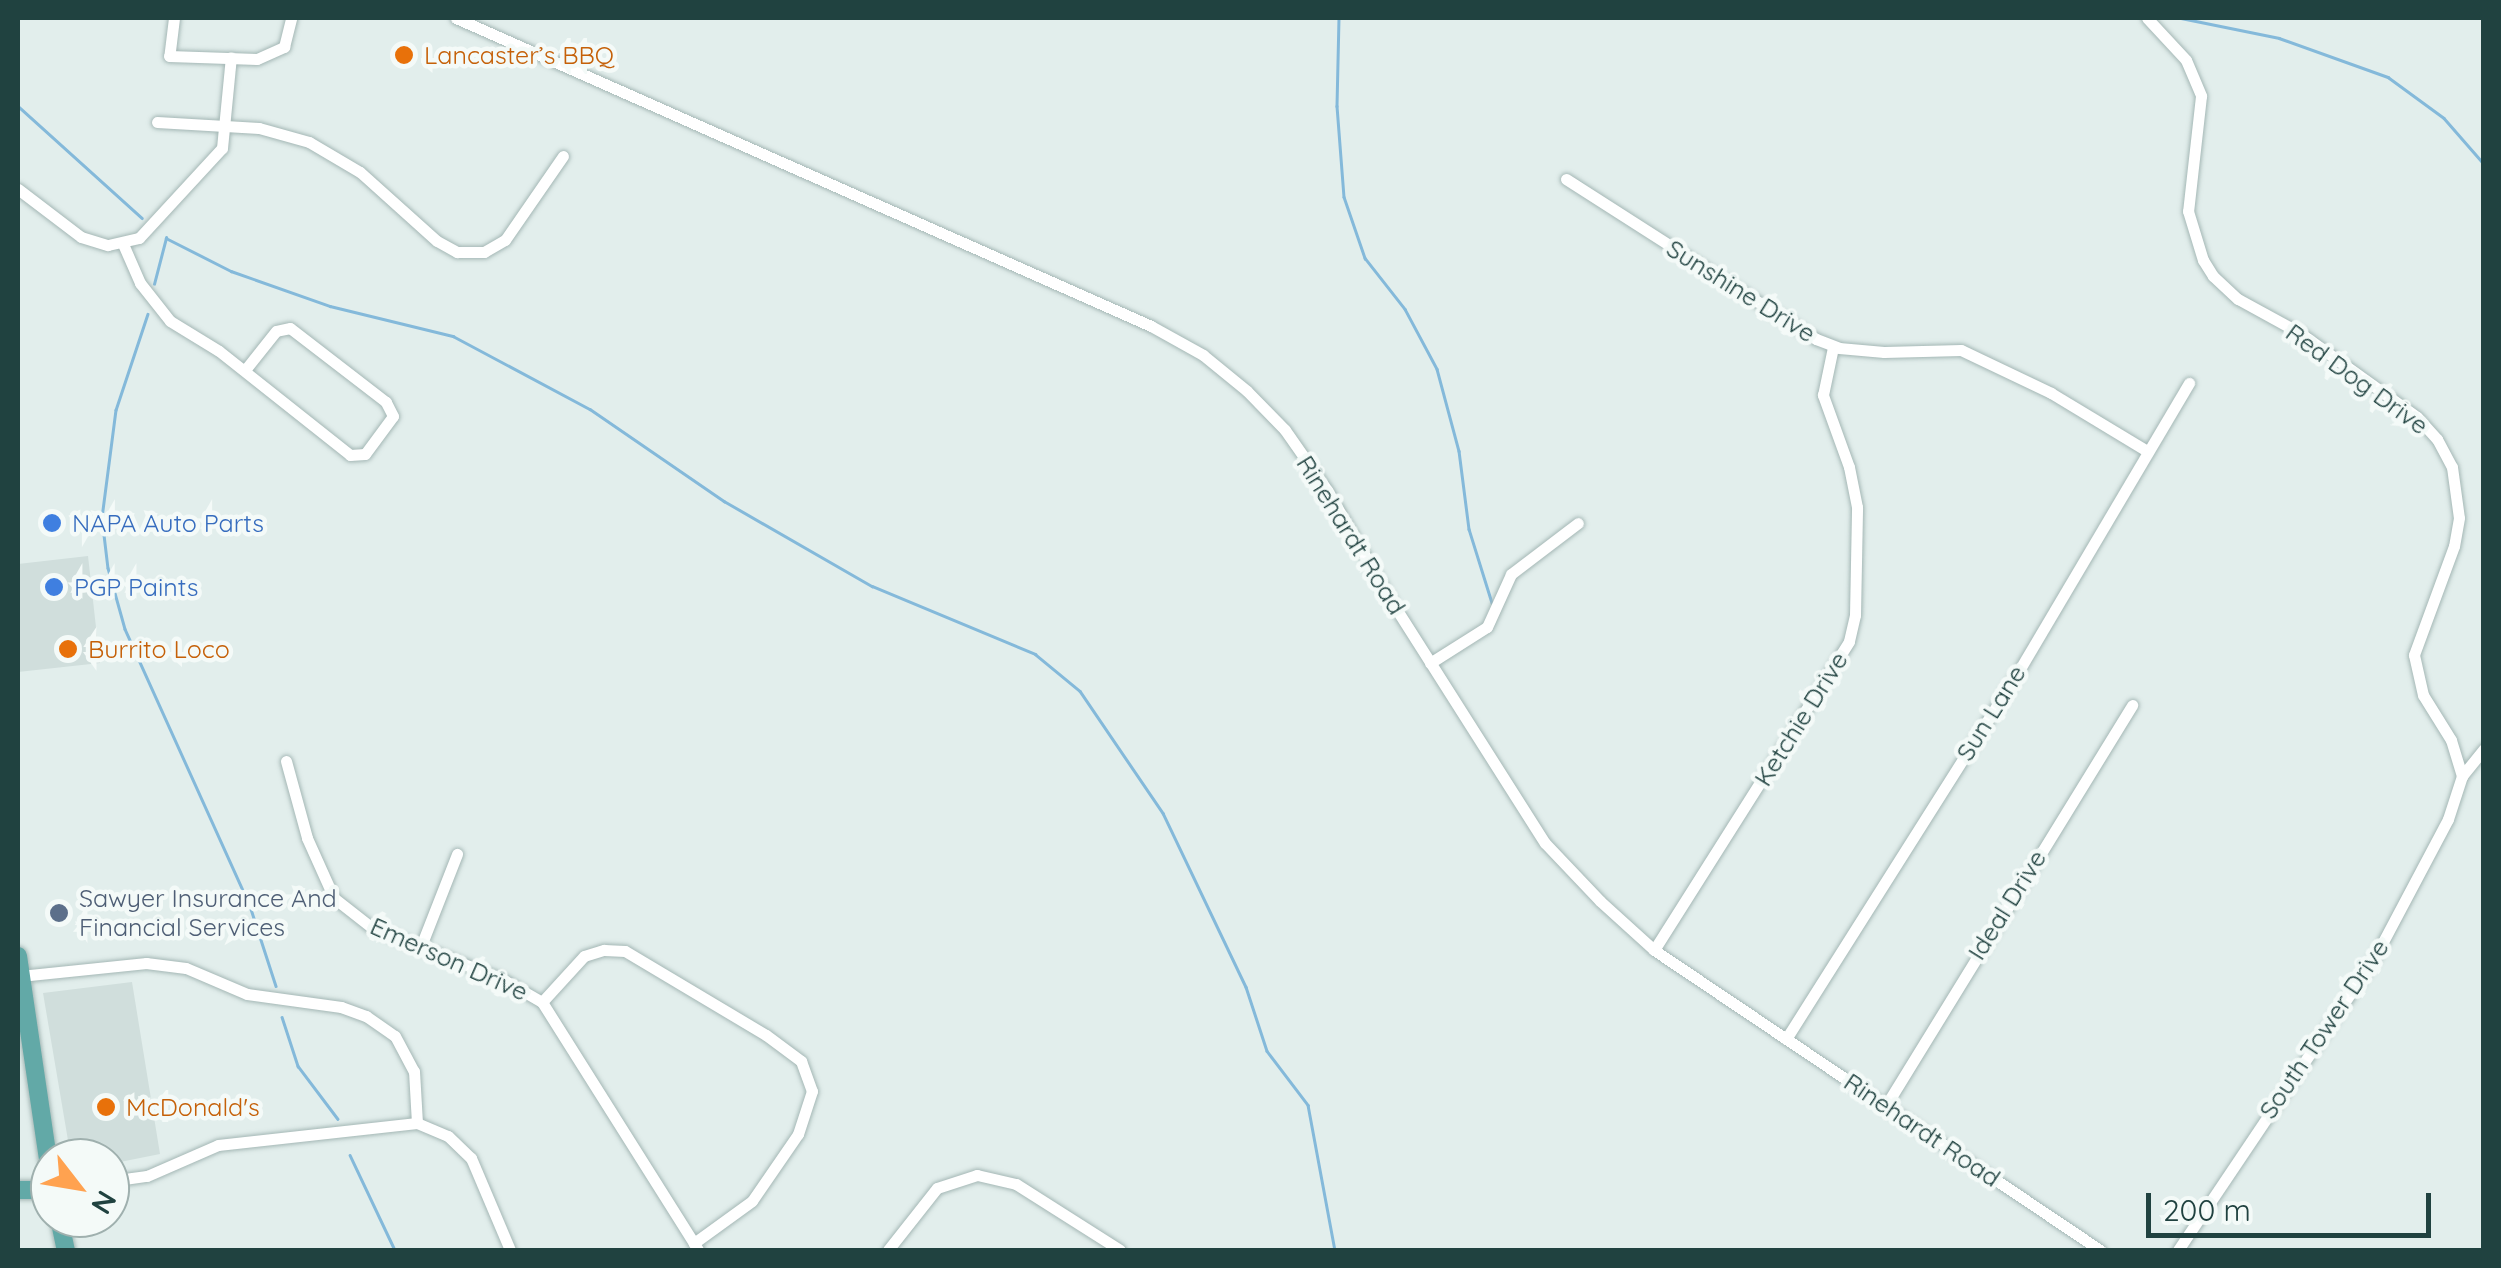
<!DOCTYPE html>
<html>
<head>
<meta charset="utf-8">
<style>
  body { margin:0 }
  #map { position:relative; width:2501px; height:1268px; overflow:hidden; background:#e2eeec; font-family:Quicksand,sans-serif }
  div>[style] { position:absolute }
  .built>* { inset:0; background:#d0dedc }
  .stream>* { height:2.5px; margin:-1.25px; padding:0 1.25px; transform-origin:1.25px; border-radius:1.25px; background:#84b9da }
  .roads { filter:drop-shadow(0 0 2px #a4b7b5) drop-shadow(0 0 2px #a4b7b5) }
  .minor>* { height:11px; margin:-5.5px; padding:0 5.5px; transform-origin:5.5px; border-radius:5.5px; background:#fff }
  .primary>* { height:18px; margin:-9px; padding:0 9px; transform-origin:9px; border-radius:9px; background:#62a9a7 }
  .dots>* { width:28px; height:28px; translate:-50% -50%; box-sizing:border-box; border:5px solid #f4faf8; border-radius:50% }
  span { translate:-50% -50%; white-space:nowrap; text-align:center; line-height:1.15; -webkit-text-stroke:9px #f4faf8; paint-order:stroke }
  .food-label { font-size:25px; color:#c56008 }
  .left { translate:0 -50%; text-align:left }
  .street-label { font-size:25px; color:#204240 }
  .shop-label { font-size:25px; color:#366cbe }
  .service-label { font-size:25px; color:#4e5e75 }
  .frame { position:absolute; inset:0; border:20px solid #204240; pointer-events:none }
  .north { position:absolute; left:30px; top:1138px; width:100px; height:100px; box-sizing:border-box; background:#f4faf8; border:2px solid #9fb0ae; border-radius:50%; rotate:121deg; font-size:28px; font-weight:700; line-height:40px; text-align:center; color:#204240 }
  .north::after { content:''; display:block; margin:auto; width:35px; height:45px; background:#ffa250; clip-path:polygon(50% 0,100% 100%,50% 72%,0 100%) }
  .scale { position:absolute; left:2146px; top:1193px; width:285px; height:45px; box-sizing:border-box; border:5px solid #204240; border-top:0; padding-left:12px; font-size:30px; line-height:35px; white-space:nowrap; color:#204240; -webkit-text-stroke:8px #f4faf8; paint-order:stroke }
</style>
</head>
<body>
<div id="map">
  <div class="built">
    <i style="clip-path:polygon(88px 556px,100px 663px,18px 672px,18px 564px)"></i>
    <i style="clip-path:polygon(132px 982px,160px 1154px,110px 1164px,110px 1158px,71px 1158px,43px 993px)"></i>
  </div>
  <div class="stream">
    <i style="left:1339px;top:18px;width:88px;rotate:91.3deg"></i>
    <i style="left:1337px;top:106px;width:91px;rotate:85.6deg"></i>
    <i style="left:1344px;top:197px;width:65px;rotate:71deg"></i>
    <i style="left:1365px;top:258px;width:65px;rotate:51.9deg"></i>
    <i style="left:1405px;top:309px;width:68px;rotate:61.9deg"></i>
    <i style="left:1437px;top:369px;width:85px;rotate:75deg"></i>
    <i style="left:1459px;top:451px;width:79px;rotate:82.7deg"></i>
    <i style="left:1469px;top:529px;width:77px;rotate:72.7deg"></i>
    <i style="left:2181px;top:18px;width:100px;rotate:11.5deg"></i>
    <i style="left:2279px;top:38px;width:116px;rotate:19.7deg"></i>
    <i style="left:2388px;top:77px;width:69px;rotate:36.2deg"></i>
    <i style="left:2444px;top:118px;width:61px;rotate:49deg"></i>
    <i style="left:18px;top:106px;width:167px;rotate:42.1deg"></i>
    <i style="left:154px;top:284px;width:48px;rotate:-75.4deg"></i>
    <i style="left:166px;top:238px;width:73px;rotate:26.9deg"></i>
    <i style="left:231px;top:271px;width:105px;rotate:19.5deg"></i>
    <i style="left:330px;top:306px;width:127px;rotate:13.7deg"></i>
    <i style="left:453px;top:336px;width:155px;rotate:28.1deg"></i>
    <i style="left:590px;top:409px;width:163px;rotate:34.5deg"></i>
    <i style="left:724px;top:501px;width:171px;rotate:29.9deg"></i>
    <i style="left:872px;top:586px;width:177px;rotate:22.6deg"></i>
    <i style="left:1035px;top:654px;width:58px;rotate:39.4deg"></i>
    <i style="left:1080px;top:691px;width:148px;rotate:55.8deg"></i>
    <i style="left:1163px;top:813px;width:193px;rotate:64.5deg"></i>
    <i style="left:1246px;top:987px;width:67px;rotate:71.8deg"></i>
    <i style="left:1267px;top:1051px;width:68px;rotate:52.8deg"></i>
    <i style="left:1308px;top:1105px;width:147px;rotate:79.5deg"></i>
    <i style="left:148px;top:314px;width:101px;rotate:108.4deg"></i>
    <i style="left:116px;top:410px;width:109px;rotate:97.4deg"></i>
    <i style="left:102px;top:518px;width:50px;rotate:83.2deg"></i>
    <i style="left:108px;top:568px;width:63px;rotate:74.4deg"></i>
    <i style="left:125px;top:629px;width:304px;rotate:65.7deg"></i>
    <i style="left:250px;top:906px;width:84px;rotate:72deg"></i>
    <i style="left:282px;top:1017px;width:52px;rotate:71.9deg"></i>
    <i style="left:298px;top:1066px;width:66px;rotate:53deg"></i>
    <i style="left:350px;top:1155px;width:105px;rotate:64.7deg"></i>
  </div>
  <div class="roads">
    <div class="minor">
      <i style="left:174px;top:18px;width:38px;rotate:97deg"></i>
      <i style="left:169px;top:56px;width:88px;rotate:2deg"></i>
      <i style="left:257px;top:59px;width:30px;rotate:-24deg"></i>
      <i style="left:284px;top:47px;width:30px;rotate:-76deg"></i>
      <i style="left:456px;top:18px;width:760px;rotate:23.9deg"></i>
      <i style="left:1151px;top:326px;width:60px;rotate:29.1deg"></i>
      <i style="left:1203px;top:355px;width:57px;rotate:39.3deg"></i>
      <i style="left:1247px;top:391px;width:54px;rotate:45.7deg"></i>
      <i style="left:1285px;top:430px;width:73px;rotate:55deg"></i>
      <i style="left:1327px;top:490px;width:126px;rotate:60deg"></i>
      <i style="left:1390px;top:599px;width:289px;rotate:57.6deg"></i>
      <i style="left:1545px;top:843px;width:80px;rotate:46.5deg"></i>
      <i style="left:1600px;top:901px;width:73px;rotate:42.2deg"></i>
      <i style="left:1654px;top:950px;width:538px;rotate:33.93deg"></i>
      <i style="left:2147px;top:18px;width:57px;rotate:47.1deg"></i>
      <i style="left:2186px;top:60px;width:39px;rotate:67deg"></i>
      <i style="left:2201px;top:96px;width:116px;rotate:96.4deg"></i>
      <i style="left:2188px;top:211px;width:51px;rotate:73deg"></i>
      <i style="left:2203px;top:260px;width:19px;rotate:58deg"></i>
      <i style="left:2213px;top:276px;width:34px;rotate:43deg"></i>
      <i style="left:2238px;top:299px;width:71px;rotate:28.7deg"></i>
      <i style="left:2300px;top:333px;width:144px;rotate:35.7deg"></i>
      <i style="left:2417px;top:417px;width:30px;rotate:48deg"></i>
      <i style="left:2437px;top:439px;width:32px;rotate:62deg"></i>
      <i style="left:2452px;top:467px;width:51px;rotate:82.2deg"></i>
      <i style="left:2459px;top:518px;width:28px;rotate:100deg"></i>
      <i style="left:2454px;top:546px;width:116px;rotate:110.2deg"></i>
      <i style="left:2414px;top:655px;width:41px;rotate:77.3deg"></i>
      <i style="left:2423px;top:695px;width:53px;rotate:58.1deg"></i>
      <i style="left:2451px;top:740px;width:38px;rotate:73deg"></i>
      <i style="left:157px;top:122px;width:102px;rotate:3.4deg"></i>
      <i style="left:259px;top:128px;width:52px;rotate:15.6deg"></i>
      <i style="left:309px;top:142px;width:59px;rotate:30.5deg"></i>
      <i style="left:360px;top:172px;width:103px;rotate:41.9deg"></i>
      <i style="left:437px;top:241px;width:23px;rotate:29deg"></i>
      <i style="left:457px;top:252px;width:27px"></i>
      <i style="left:484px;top:252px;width:24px;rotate:-30deg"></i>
      <i style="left:505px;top:240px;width:102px;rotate:-55.4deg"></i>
      <i style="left:1566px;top:179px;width:297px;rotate:32.6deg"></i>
      <i style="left:1816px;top:339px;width:25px;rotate:21deg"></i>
      <i style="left:1839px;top:348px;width:45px;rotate:5.1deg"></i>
      <i style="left:1884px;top:352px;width:77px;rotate:-1.5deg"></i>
      <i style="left:1961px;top:350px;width:100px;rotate:25.5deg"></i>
      <i style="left:2051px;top:393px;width:112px;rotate:31.1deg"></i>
      <i style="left:18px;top:189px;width:79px;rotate:37.3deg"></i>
      <i style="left:81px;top:237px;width:28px;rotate:17deg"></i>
      <i style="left:108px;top:245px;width:32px;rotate:-13deg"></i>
      <i style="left:139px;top:238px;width:122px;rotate:-47.3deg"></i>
      <i style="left:222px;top:148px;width:91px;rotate:-84.4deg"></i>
      <i style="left:123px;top:244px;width:43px;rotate:66.4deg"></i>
      <i style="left:140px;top:283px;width:48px;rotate:51.7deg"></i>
      <i style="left:170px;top:321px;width:57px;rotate:31.5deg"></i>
      <i style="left:219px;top:351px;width:167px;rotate:38.4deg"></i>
      <i style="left:350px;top:455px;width:15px;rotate:-4deg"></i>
      <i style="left:365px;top:454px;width:47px;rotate:-53.6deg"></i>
      <i style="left:393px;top:416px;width:16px;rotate:-117deg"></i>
      <i style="left:386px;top:402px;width:121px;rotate:-142.4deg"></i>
      <i style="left:290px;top:328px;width:14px;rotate:168deg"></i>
      <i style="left:276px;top:331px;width:50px;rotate:128.5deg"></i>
      <i style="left:1430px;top:663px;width:67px;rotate:-32.3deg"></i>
      <i style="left:1487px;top:627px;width:58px;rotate:-65.6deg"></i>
      <i style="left:1511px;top:574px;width:84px;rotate:-37.3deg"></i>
      <i style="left:286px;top:761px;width:80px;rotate:74.7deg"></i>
      <i style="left:307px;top:838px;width:66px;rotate:65.8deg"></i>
      <i style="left:334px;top:898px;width:47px;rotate:38.1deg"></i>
      <i style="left:371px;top:927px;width:141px;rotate:21.7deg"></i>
      <i style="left:502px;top:979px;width:46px;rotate:29.9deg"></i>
      <i style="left:542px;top:1002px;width:293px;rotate:57.8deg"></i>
      <i style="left:421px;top:946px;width:99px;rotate:-68.6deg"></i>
      <i style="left:1654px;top:950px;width:365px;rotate:-57.7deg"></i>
      <i style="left:1849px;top:641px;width:27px;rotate:-77deg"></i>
      <i style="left:1855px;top:615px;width:108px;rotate:-88.9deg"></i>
      <i style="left:1857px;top:507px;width:41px;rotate:-101.3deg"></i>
      <i style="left:1849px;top:467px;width:77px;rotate:-109.9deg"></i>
      <i style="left:1823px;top:395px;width:49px;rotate:-78.2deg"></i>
      <i style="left:20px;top:976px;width:127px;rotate:-5.9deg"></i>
      <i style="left:146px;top:963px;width:40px;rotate:7.1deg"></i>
      <i style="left:186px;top:968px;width:66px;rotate:23.1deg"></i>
      <i style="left:247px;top:994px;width:95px;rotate:7.9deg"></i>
      <i style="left:341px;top:1007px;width:27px;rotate:20deg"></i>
      <i style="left:366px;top:1016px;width:35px;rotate:35deg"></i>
      <i style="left:395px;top:1036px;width:40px;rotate:62deg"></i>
      <i style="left:414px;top:1071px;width:52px;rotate:86.7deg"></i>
      <i style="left:542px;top:1002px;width:62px;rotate:-47.6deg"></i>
      <i style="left:584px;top:956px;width:21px;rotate:-17deg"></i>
      <i style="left:604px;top:950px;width:21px;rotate:3deg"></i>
      <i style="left:625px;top:951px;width:164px;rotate:30.8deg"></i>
      <i style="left:766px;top:1035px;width:44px;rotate:36.6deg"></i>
      <i style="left:801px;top:1061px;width:32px;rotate:70deg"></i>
      <i style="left:812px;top:1091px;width:45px;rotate:108deg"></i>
      <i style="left:798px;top:1134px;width:81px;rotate:124.5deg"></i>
      <i style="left:752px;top:1201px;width:72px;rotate:144.1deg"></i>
      <i style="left:1786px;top:1039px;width:426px;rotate:-57.7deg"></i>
      <i style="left:2014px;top:679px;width:344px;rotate:-59.4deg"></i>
      <i style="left:1885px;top:1107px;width:472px;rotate:-58.4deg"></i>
      <i style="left:110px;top:1181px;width:37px;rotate:-8deg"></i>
      <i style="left:147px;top:1176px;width:77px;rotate:-23.6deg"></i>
      <i style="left:218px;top:1145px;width:200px;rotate:-6.3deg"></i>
      <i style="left:417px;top:1123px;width:34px;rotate:23deg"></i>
      <i style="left:448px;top:1136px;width:32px;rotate:44deg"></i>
      <i style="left:471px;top:1158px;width:100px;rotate:67deg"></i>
      <i style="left:888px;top:1250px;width:79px;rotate:-51.7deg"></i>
      <i style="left:937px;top:1188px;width:42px;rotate:-18deg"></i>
      <i style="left:977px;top:1175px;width:40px;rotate:13deg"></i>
      <i style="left:1016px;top:1184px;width:123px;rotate:32.4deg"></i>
      <i style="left:2178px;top:1250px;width:353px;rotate:-56.1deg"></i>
      <i style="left:2375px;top:957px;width:156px;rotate:-62.1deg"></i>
      <i style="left:2448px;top:819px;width:45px;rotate:-72deg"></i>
      <i style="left:2462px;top:776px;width:35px;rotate:-51deg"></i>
    </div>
    <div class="primary">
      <i style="left:18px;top:956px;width:218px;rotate:81.6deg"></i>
      <i style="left:18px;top:1190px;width:32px"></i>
      <i style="left:59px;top:1218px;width:33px;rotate:78deg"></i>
    </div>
  </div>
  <div class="dots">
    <i style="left:404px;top:55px;background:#e8710a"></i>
    <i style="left:52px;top:523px;background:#3f7fe0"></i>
    <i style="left:54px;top:587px;background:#3f7fe0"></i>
    <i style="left:68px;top:649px;background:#e8710a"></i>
    <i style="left:59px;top:913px;background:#5c6f8a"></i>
    <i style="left:106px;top:1107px;background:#e8710a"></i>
  </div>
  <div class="food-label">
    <span class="left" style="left:424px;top:55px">Lancaster’s BBQ</span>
    <span class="left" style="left:88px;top:649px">Burrito Loco</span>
    <span class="left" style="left:126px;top:1107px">McDonald's</span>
  </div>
  <div class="street-label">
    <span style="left:1741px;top:291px;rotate:32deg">Sunshine Drive</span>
    <span style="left:2357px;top:379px;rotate:36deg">Red Dog Drive</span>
    <span style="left:1351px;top:535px;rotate:58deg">Rinehardt Road</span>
    <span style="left:1991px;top:713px;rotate:-58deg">Sun Lane</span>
    <span style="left:1801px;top:719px;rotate:-58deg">Ketchie Drive</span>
    <span style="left:2007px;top:905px;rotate:-58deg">Ideal Drive</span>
    <span style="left:449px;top:959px;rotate:24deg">Emerson Drive</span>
    <span style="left:2324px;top:1029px;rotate:-56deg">South Tower Drive</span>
    <span style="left:1922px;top:1130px;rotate:34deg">Rinehardt Road</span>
  </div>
  <div class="shop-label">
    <span class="left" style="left:72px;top:523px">NAPA Auto Parts</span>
    <span class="left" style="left:74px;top:587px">PGP Paints</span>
  </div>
  <div class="service-label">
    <span class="left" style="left:79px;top:913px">Sawyer Insurance And<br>Financial Services</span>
  </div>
  <div class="frame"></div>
  <div class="north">N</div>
  <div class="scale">200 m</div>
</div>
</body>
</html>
